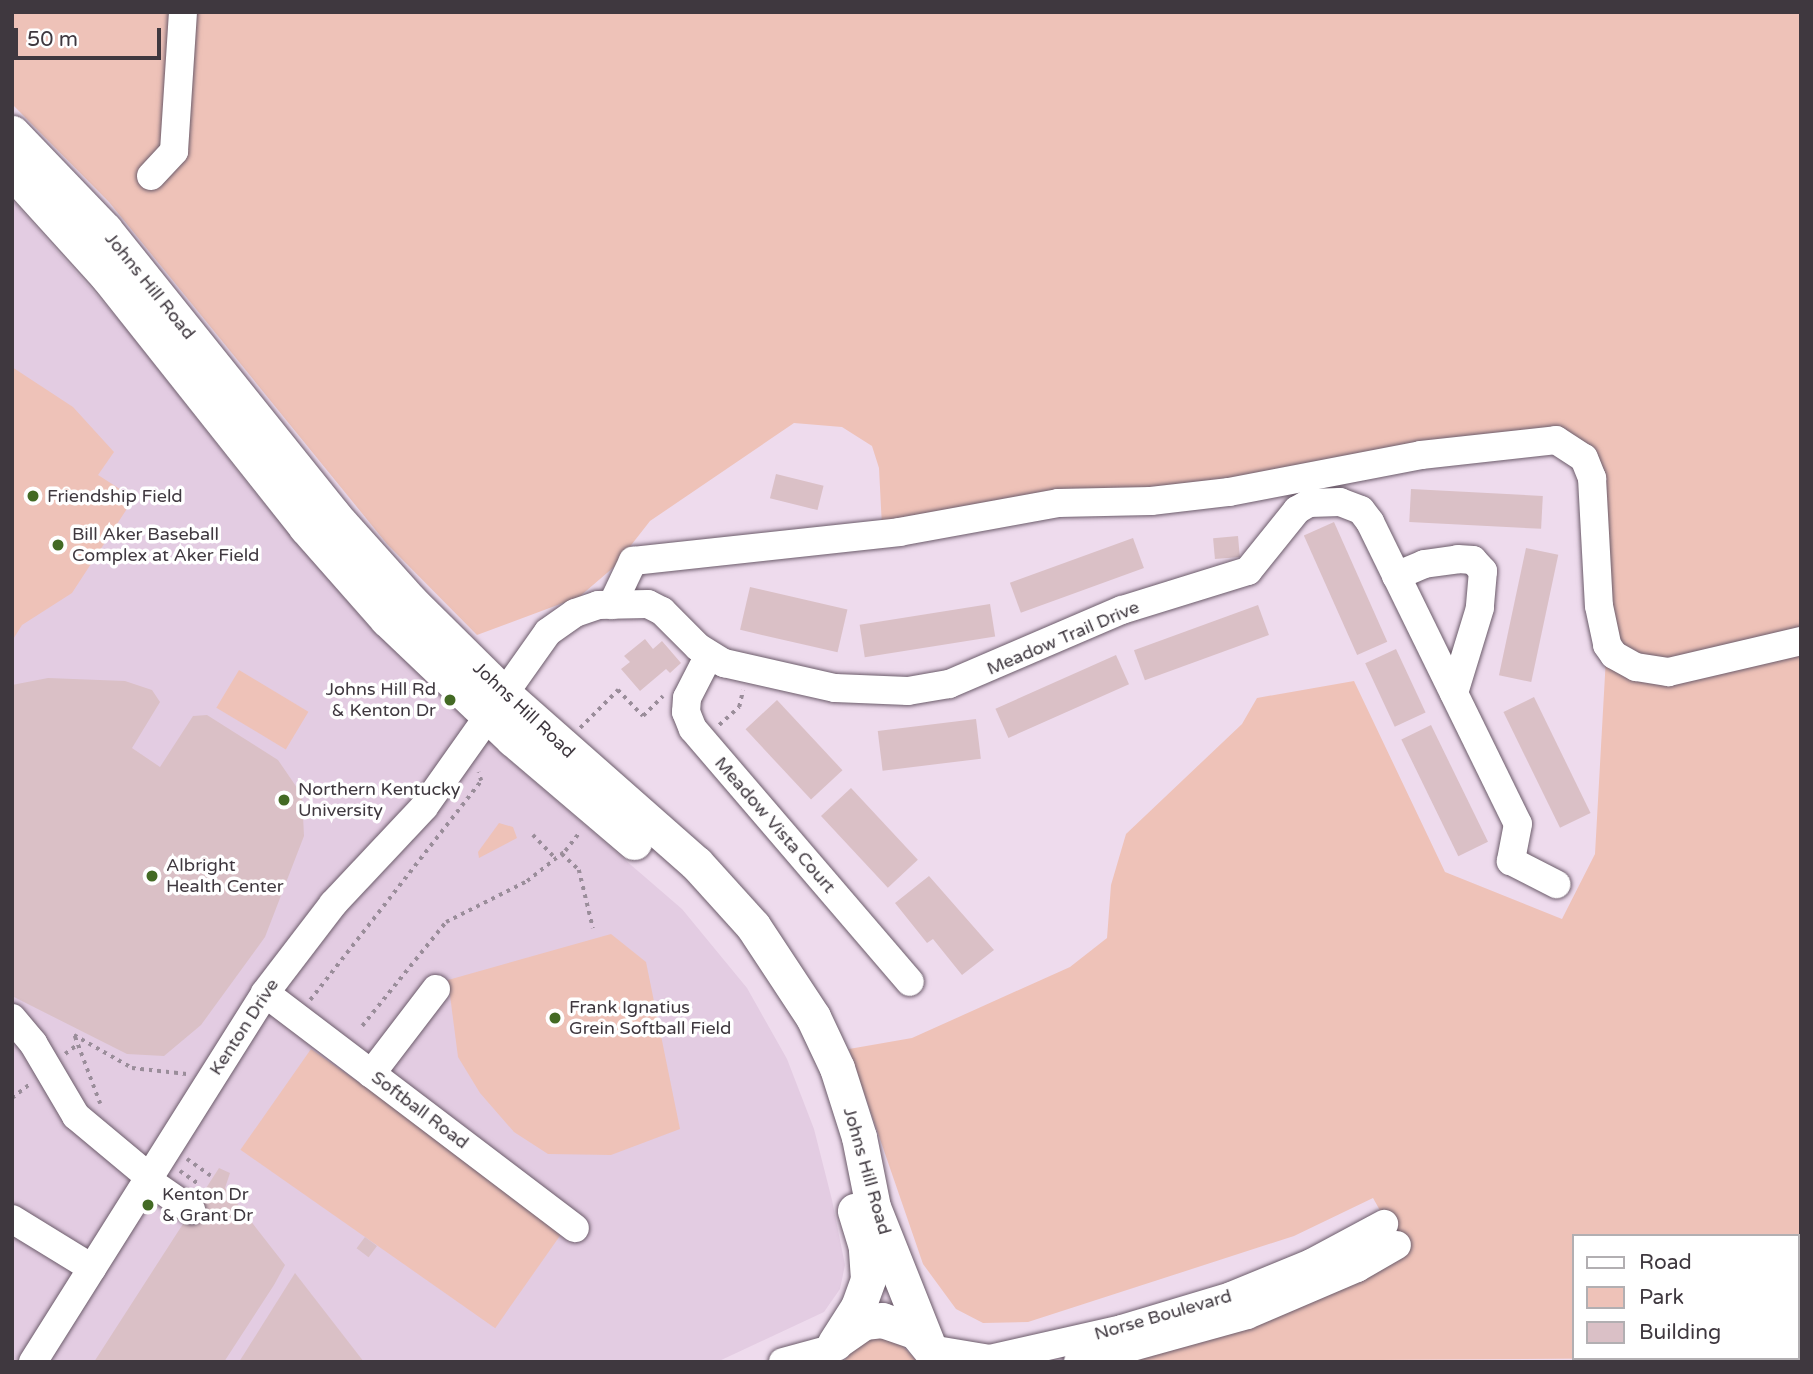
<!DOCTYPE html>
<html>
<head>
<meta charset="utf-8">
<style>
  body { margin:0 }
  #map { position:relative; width:1813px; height:1374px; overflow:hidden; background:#eedbed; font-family:"Varela Round",sans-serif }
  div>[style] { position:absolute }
  .built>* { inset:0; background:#e3cce2 }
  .green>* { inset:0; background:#eec2b8; transform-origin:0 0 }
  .building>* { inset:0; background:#dac0c6; transform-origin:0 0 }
  .path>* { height:3.5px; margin-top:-1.75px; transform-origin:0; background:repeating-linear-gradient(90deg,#9a8d9a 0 3.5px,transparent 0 8.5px) }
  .roads { filter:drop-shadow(0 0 2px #6b5b6a) drop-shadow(0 0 2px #6b5b6a) }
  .minor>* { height:28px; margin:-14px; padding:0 14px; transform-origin:14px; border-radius:14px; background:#fff }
  .major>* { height:35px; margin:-17.5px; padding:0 17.5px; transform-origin:17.5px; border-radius:17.5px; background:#fff }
  .dots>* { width:19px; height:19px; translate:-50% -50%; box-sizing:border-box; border:4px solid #fff; border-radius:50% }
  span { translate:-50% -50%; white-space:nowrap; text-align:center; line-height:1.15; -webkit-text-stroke:7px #fff; paint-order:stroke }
  .street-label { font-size:18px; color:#3f383f }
  .poi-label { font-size:18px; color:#3f383f }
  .left { translate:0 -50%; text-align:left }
  .right { translate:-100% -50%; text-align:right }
  .frame { position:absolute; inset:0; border:14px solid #3f383f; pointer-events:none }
  .legend { position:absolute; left:1572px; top:1234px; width:228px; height:126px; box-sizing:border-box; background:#fff; border:2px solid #b2afb2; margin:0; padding:9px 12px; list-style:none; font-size:21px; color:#3f383f }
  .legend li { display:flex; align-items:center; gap:14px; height:35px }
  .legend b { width:35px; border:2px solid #b2afb2 }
  .scale { position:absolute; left:14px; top:28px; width:147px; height:32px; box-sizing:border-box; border:4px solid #3f383f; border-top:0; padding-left:9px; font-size:21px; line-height:24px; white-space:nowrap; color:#3f383f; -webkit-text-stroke:5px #fff; paint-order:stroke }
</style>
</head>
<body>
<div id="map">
  <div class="built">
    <i style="clip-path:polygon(12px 200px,125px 327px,251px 488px,365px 622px,507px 758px,682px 909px,747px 988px,787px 1059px,814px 1129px,832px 1200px,845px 1265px,840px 1289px,824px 1312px,717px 1362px,12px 1362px)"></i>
  </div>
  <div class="green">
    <i style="clip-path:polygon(12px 12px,1801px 12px,1801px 1334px,1797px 1335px,1797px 1236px,1573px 1236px,1573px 1358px,1666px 1358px,1112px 1362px,1403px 1251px,1373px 1198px,1294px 1236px,1028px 1322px,983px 1323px,956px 1309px,923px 1264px,849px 1049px,912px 1038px,1070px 967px,1107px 938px,1111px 885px,1126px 834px,1242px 724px,1257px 698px,1354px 681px,1445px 872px,1562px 919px,1595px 854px,1606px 657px,1572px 444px,1309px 470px,882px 527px,879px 468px,872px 446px,842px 427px,794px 423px,650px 521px,614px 567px,579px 597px,477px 635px,387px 544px,109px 202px,12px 104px)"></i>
    <i style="clip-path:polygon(12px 367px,73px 407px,114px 452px,98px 475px,134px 498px,72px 593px,22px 625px,12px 641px)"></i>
    <i style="left:239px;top:670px;width:81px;height:44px;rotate:31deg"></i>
    <i style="clip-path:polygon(499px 823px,513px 827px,517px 838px,479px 858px,478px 852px)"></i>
    <i style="clip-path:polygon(611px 934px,646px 962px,680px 1129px,611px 1155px,548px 1154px,514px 1132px,480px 1093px,458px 1057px,448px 980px)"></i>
    <i style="left:311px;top:1049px;width:311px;height:123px;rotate:35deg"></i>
    <i style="clip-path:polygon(873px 1337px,899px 1342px,918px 1362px,843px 1362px,860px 1342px)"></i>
  </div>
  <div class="building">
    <i style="left:776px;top:474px;width:49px;height:25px;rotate:14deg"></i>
    <i style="left:1411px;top:489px;width:132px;height:33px;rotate:3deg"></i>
    <i style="left:1334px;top:522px;width:131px;height:33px;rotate:66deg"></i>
    <i style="left:1238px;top:536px;width:21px;height:25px;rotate:85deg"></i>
    <i style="left:1133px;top:538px;width:32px;height:131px;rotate:70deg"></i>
    <i style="left:1526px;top:548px;width:33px;height:130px;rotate:12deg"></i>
    <i style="left:750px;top:587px;width:100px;height:44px;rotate:13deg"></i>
    <i style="left:990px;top:604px;width:33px;height:132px;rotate:81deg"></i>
    <i style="left:1258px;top:605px;width:32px;height:132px;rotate:70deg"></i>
    <i style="clip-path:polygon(645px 639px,653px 649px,662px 641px,681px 663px,670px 673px,666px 669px,640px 691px,621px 669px,630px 662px,624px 656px)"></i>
    <i style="left:1396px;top:649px;width:70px;height:34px;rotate:65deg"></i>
    <i style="left:1116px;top:655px;width:32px;height:132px;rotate:66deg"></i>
    <i style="clip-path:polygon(48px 678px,125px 681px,152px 690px,160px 702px,132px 748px,160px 767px,193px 716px,207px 715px,278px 760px,302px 795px,304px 836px,265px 937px,201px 1025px,164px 1056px,127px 1054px,12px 996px,12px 685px)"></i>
    <i style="left:1534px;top:697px;width:129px;height:34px;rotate:64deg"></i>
    <i style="left:777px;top:700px;width:96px;height:43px;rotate:47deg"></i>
    <i style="left:976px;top:719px;width:40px;height:99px;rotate:83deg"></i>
    <i style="left:1431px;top:725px;width:130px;height:33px;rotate:64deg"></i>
    <i style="left:851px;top:788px;width:98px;height:41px;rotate:47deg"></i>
    <i style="clip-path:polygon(929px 876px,994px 950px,962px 975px,933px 939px,927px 943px,895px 903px)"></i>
    <i style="clip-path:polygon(219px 1168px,230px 1173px,225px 1188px,285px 1265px,274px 1285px,224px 1362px,94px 1362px)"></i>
    <i style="left:365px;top:1237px;width:15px;height:14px;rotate:37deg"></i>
    <i style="clip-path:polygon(295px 1273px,364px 1362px,239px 1362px)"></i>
  </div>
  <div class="path">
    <i style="left:719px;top:725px;width:27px;rotate:-42deg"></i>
    <i style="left:739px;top:707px;width:17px;rotate:-77deg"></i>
    <i style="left:580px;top:728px;width:54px;rotate:-45deg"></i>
    <i style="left:618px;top:690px;width:36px;rotate:46deg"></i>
    <i style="left:643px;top:716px;width:28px;rotate:-45deg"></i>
    <i style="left:533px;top:835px;width:33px;rotate:46deg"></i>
    <i style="left:562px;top:854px;width:23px;rotate:43deg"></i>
    <i style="left:579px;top:870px;width:60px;rotate:76.4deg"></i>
    <i style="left:310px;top:1000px;width:278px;rotate:-52deg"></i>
    <i style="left:481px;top:781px;width:9px;rotate:-108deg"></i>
    <i style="left:362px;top:1026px;width:134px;rotate:-51.1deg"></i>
    <i style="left:446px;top:922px;width:91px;rotate:-26.8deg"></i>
    <i style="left:527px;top:881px;width:48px;rotate:-38.3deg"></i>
    <i style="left:565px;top:851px;width:24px;rotate:-52deg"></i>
    <i style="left:65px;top:1054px;width:15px;rotate:-37deg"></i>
    <i style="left:12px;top:1098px;width:23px;rotate:-38deg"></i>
    <i style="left:100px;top:1104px;width:74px;rotate:-110.6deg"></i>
    <i style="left:74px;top:1035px;width:67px;rotate:29.6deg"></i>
    <i style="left:132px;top:1068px;width:55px;rotate:6.2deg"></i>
    <i style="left:187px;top:1159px;width:29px;rotate:35deg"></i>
    <i style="left:180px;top:1171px;width:21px;rotate:35deg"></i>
  </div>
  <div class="roads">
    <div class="minor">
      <i style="left:151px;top:176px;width:34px;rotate:-47deg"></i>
      <i style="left:174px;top:151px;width:139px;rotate:-86.3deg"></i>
      <i style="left:1396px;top:576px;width:30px;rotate:-23deg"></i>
      <i style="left:1424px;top:564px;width:34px;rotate:-8deg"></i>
      <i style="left:1458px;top:559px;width:15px;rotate:4deg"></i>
      <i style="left:1473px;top:560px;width:15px;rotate:48deg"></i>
      <i style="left:1483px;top:571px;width:37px;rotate:95deg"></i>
      <i style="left:1480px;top:608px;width:89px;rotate:107deg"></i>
      <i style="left:612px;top:605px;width:49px;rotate:-64.5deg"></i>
      <i style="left:633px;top:561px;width:268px;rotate:-6.2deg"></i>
      <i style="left:899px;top:532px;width:162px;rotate:-10.3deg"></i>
      <i style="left:1058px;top:503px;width:93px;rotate:-1.2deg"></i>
      <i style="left:1151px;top:501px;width:79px;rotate:-6.6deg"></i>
      <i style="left:1229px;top:492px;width:196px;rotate:-10.9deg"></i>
      <i style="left:1421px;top:455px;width:136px;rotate:-6.3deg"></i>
      <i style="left:1556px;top:440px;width:33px;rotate:33deg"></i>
      <i style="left:1584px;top:458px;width:22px;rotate:68deg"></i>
      <i style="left:1592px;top:478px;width:128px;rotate:86.9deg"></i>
      <i style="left:1599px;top:606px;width:40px;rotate:78deg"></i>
      <i style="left:1607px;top:645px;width:12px;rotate:55deg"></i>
      <i style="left:1614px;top:655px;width:25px;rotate:29deg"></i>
      <i style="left:1636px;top:667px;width:33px;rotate:9deg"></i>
      <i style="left:1669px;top:672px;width:136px;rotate:-13.2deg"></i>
      <i style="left:709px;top:655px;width:48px;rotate:117.1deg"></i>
      <i style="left:687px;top:698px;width:14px;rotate:94deg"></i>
      <i style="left:686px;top:712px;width:18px;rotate:68deg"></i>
      <i style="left:693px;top:729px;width:333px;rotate:49.4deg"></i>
      <i style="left:265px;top:993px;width:389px;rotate:37.2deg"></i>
      <i style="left:12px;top:1018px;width:33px;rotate:50deg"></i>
      <i style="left:33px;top:1043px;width:85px;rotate:59.5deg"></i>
      <i style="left:76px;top:1116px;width:94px;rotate:39.8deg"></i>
      <i style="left:371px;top:1074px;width:107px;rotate:-52.6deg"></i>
      <i style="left:146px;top:1179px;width:55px;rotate:34.6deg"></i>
      <i style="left:12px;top:1219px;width:94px;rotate:31.5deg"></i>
      <i style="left:930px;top:1349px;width:61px;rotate:9.5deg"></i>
      <i style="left:990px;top:1359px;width:135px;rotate:-12.8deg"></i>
      <i style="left:1122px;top:1329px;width:114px;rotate:-16.8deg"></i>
      <i style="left:1231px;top:1296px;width:87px;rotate:-22.4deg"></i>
      <i style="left:1311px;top:1263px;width:83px;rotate:-28.1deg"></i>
      <i style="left:33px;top:1362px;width:436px;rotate:-57.8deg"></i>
      <i style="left:265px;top:993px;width:112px;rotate:-52.6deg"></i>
      <i style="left:333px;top:904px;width:133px;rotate:-46.8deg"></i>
      <i style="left:424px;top:807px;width:214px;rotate:-54.7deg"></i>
      <i style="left:548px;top:632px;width:33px;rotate:-35deg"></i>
      <i style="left:575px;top:613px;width:24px;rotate:-19deg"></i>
      <i style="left:598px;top:605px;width:50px;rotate:-1.1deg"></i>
      <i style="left:648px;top:604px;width:16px;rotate:27deg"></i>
      <i style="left:662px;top:611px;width:51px;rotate:45deg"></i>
      <i style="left:698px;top:647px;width:31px;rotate:32deg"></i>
      <i style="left:724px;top:663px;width:114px;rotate:12.7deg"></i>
      <i style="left:835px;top:688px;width:73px;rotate:2.4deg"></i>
      <i style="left:908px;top:691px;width:42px;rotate:-9.7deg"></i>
      <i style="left:949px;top:684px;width:188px;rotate:-23.2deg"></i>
      <i style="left:1122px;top:610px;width:132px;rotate:-17.2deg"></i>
      <i style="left:1248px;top:571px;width:78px;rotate:-51.2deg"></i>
      <i style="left:1297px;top:510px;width:14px;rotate:-30deg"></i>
      <i style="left:1309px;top:503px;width:31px;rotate:-2deg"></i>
      <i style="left:1340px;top:502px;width:22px;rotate:21deg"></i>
      <i style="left:1361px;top:510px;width:15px;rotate:53deg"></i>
      <i style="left:1370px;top:522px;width:336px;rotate:63.9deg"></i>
      <i style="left:1518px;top:824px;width:38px;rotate:101deg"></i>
      <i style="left:1511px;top:861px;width:51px;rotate:27.1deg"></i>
      <i style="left:783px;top:1362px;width:50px;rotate:-15.2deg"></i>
      <i style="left:1078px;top:1362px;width:175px;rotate:-15.5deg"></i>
      <i style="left:1247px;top:1315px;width:120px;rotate:-23.1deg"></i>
      <i style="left:1357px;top:1268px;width:46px;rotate:-29.9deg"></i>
    </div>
    <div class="major">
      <i style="left:12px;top:133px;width:134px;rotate:46.2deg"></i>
      <i style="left:105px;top:230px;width:365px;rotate:51.3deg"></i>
      <i style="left:333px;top:515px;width:117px;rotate:48.1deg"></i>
      <i style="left:411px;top:602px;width:131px;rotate:44.7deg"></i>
      <i style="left:504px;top:694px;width:256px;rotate:41.4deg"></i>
      <i style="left:696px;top:863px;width:85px;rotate:47.9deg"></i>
      <i style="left:753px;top:926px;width:109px;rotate:56.6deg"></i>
      <i style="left:813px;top:1017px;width:56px;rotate:64.8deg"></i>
      <i style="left:837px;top:1068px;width:72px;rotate:72.3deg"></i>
      <i style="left:859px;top:1137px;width:71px;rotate:78.7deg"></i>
      <i style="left:873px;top:1207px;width:149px;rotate:68.3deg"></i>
      <i style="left:12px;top:171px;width:143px;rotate:47.8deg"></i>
      <i style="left:108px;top:277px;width:319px;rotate:51.6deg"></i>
      <i style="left:306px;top:527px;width:123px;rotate:48.6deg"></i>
      <i style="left:387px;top:619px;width:174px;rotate:43.6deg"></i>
      <i style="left:513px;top:739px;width:159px;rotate:40.4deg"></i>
      <i style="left:838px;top:1340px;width:32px;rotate:-35deg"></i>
      <i style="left:864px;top:1322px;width:18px;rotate:-6deg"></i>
      <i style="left:882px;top:1320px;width:36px;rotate:19deg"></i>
      <i style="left:916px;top:1332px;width:22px;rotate:51deg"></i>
      <i style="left:835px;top:1343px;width:43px;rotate:-57.4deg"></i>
      <i style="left:858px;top:1307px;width:30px;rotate:-70deg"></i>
      <i style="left:868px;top:1279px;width:32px;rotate:-94deg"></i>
      <i style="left:866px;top:1247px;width:38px;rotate:-107deg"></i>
    </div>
  </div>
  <div class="dots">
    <i style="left:33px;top:496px;background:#436a24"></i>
    <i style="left:58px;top:545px;background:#436a24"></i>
    <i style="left:450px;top:700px;background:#436a24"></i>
    <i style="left:284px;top:800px;background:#436a24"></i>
    <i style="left:152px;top:876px;background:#436a24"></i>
    <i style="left:555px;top:1018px;background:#436a24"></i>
    <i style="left:148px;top:1205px;background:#436a24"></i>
  </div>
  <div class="street-label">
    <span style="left:150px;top:286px;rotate:51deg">Johns Hill Road</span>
    <span style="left:1063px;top:638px;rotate:-23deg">Meadow Trail Drive</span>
    <span style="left:524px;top:710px;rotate:43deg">Johns Hill Road</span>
    <span style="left:775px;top:825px;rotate:49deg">Meadow Vista Court</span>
    <span style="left:244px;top:1027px;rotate:-57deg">Kenton Drive</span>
    <span style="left:420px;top:1110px;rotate:37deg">Softball Road</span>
    <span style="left:867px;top:1171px;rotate:74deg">Johns Hill Road</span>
    <span style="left:1163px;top:1315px;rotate:-16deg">Norse Boulevard</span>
  </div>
  <div class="poi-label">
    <span class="left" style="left:47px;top:496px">Friendship Field</span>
    <span class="left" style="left:72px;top:545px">Bill Aker Baseball<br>Complex at Aker Field</span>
    <span class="right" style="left:436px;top:700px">Johns Hill Rd<br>&amp; Kenton Dr</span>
    <span class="left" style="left:298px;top:800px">Northern Kentucky<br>University</span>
    <span class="left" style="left:166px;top:876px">Albright<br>Health Center</span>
    <span class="left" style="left:569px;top:1018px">Frank Ignatius<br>Grein Softball Field</span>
    <span class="left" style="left:162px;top:1205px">Kenton Dr<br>&amp; Grant Dr</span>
  </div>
  <div class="frame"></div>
  <ul class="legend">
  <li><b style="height:9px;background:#fff"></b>Road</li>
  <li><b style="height:19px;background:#eec2b8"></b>Park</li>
  <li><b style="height:19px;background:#dac0c6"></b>Building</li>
  </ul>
  <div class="scale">50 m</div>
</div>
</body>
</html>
